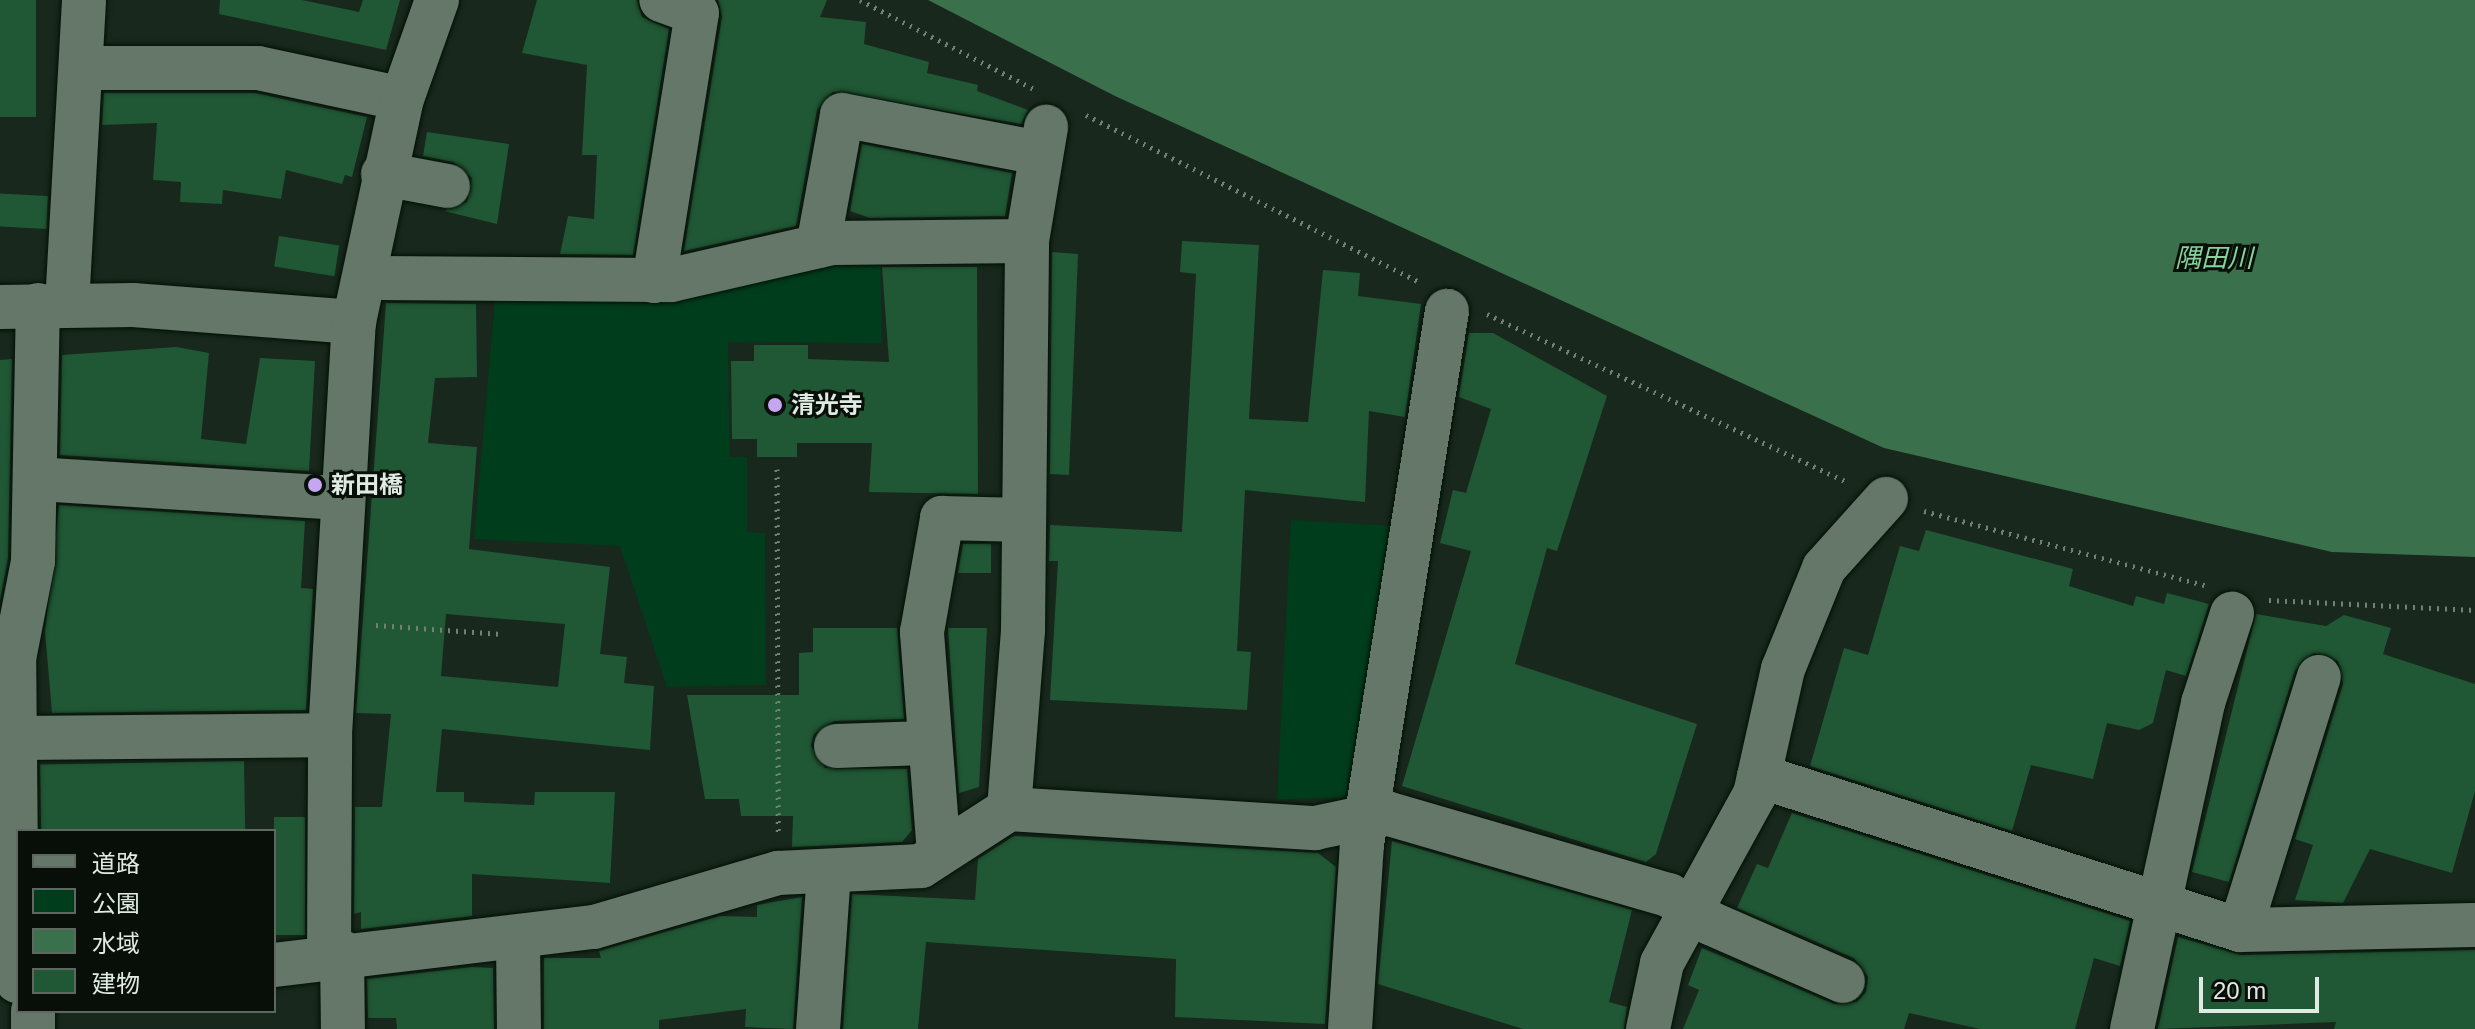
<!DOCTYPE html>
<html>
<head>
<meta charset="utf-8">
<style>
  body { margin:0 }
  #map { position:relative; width:2475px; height:1029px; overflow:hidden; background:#18281c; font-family:Arial,"Noto Sans JP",sans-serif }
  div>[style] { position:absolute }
  .green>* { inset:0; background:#003d1c }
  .water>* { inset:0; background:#3a714c }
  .building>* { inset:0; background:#205734; transform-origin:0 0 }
  .path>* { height:5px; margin-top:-2.5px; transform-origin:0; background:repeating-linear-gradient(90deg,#738076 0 2px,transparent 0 8px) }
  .roads { filter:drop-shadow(0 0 2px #031006) drop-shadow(0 0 2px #031006) }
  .minor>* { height:44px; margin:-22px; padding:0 22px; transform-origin:22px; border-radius:22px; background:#647769 }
  .dots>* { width:22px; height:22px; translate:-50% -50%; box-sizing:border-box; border:4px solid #080f09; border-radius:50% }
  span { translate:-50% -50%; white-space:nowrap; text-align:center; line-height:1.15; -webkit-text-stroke:6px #080f09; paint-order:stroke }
  .poi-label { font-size:24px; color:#e0eae2; font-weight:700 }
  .left { translate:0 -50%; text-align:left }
  .water-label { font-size:26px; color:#84d59c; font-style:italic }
  .legend { position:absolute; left:16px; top:829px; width:260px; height:184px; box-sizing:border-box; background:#080f09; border:2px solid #5e6760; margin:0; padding:10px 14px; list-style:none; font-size:24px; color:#e0eae2 }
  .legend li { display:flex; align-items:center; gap:16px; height:40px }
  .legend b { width:40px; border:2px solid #5e6760 }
  .scale { position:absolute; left:2199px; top:977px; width:120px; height:36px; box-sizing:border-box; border:4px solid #e0eae2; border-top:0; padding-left:10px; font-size:24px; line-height:28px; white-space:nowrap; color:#e0eae2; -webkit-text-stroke:6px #080f09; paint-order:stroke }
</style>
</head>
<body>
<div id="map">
  <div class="green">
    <i style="clip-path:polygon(880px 251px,882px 343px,728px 342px,730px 457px,747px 457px,747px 532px,765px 533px,766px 685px,667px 687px,620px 546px,474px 539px,496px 289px)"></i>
    <i style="clip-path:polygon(1291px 520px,1397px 526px,1347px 797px,1277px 800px)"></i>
  </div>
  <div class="water">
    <i style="clip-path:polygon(928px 0,2475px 0,2475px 557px,2332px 552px,1884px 448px,1115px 96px)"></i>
  </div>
  <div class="building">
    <i style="left:0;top:0;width:36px;height:117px"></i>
    <i style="clip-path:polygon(220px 0,302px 0,359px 12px,363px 0,400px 0,386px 50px,219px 14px)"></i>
    <i style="clip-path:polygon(537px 0,637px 0,642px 17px,669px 29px,633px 255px,560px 254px,568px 216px,594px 219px,597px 155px,582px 155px,587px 65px,522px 53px)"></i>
    <i style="clip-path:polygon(718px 0,827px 0,820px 17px,866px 22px,864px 44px,929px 62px,927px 73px,978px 85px,977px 91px,1028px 110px,1021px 124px,833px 92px,817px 110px,796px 226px,684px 251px,722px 17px)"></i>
    <i style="clip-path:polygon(104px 93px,255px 93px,367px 117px,352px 177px,345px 175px,342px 184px,286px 170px,281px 199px,223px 190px,222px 204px,180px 202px,181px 182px,153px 180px,157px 123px,102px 125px)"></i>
    <i style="clip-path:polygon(427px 132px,509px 144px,497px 224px,444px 211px,467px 202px,472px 178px,453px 162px,423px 156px)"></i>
    <i style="clip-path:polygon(862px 144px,1012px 173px,1005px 216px,870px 218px,850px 211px)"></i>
    <i style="left:48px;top:196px;width:33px;height:48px;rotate:93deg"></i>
    <i style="left:279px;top:236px;width:61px;height:31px;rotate:9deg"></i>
    <i style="clip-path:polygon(1182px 241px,1259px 245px,1249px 419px,1308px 422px,1323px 270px,1360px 273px,1358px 296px,1421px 304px,1405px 417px,1369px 411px,1365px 502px,1245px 490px,1237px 651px,1251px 652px,1247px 710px,1050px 700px,1058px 561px,1049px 561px,1050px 525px,1182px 532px,1196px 274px,1180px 272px)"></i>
    <i style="clip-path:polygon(1052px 252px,1078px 254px,1069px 475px,1050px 474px)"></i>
    <i style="clip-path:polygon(882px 267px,977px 267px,978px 494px,869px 492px,872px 443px,797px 443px,797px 457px,757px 457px,757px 439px,732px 439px,731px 361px,754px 361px,754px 345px,808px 345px,808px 359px,889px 362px)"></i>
    <i style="clip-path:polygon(evenodd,386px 303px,476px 304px,477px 377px,435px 378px,428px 443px,477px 447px,469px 549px,610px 567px,600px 654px,627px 657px,624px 683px,654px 686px,650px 750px,442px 729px,436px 792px,464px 792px,464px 802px,534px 805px,535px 792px,615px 792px,610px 883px,472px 874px,472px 916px,361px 929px,361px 912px,354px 914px,355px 807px,382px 807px,391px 714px,356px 713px,386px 303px,446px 614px,565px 624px,558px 687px,441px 676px,446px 614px)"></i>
    <i style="clip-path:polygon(1469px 333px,1493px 333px,1607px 396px,1557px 551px,1547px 548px,1515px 664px,1697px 724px,1656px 854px,1646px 862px,1402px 786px,1471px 551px,1440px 543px,1453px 490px,1466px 493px,1491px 409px,1459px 397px)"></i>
    <i style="clip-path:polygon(176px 347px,209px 353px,201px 439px,246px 444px,260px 358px,315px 361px,309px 471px,60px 455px,62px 355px)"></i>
    <i style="clip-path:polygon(12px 359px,8px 558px,0 600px,0 360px)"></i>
    <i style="clip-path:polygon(59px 505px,305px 521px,301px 588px,313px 589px,306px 710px,52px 713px,45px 631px)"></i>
    <i style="clip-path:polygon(1926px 530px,2073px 569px,2069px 586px,2133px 606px,2136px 596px,2164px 604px,2167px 593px,2209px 604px,2186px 676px,2166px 670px,2153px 723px,2139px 730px,2107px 723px,2093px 779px,2031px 765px,2012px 831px,1810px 766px,1844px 648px,1868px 655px,1900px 546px,1919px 551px)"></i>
    <i style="clip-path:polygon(963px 544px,991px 544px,991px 573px,958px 573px)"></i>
    <i style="clip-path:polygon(2256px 614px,2326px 626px,2344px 615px,2391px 628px,2383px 654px,2475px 684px,2475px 791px,2452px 873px,2370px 849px,2343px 903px,2295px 900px,2313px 845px,2295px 839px,2343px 684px,2338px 661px,2314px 653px,2295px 670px,2229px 882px,2192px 872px)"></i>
    <i style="clip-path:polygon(813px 628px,897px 628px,904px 719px,834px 721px,814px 734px,811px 746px,825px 768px,907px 769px,912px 830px,902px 842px,792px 847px,793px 816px,741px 816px,739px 799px,705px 799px,687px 695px,799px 695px,799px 653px,813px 652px)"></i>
    <i style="clip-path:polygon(948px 628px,987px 628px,979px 787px,959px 793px)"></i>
    <i style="left:244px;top:761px;width:70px;height:204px;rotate:89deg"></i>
    <i style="clip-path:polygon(1792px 813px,2130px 921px,2120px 966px,2094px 958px,2075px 1029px,1980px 1029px,1909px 1013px,1904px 1029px,1683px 1029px,1699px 990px,1688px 985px,1702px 948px,1834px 1004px,1857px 1002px,1866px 992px,1868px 977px,1854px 958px,1737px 908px,1757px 864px,1768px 868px)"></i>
    <i style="left:274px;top:817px;width:31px;height:118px"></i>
    <i style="clip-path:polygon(1014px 836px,1318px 853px,1336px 867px,1325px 1024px,1175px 1017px,1176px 959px,926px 942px,918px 1029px,843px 1029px,852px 894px,975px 900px,978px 859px)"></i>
    <i style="clip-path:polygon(1392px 841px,1632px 910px,1609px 1002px,1627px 1007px,1624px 1029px,1523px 1029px,1378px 984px)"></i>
    <i style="clip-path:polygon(802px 897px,793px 1029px,745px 1027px,746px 1009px,659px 1020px,659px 1029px,544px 1029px,544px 958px,601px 958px,599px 951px,720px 916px,757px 917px,757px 905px)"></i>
    <i style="clip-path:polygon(2178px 937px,2241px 955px,2475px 950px,2475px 1029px,2334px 1029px,2336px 1022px,2158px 1029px)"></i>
    <i style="clip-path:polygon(472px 967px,493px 968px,494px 1029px,397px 1029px,396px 1018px,368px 1018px,367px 979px)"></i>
  </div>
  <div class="path">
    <i style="left:860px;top:0;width:195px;rotate:27.1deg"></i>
    <i style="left:1086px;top:115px;width:373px;rotate:26.6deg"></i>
    <i style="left:1487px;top:314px;width:398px;rotate:25deg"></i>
    <i style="left:777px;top:469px;width:363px;rotate:89.8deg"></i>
    <i style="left:1924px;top:511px;width:291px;rotate:14.8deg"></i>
    <i style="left:2269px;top:600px;width:206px;rotate:2.8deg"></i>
    <i style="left:376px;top:625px;width:126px;rotate:4.1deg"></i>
  </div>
  <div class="roads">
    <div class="minor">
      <i style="left:84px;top:68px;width:174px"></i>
      <i style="left:258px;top:68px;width:147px;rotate:12.1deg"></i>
      <i style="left:383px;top:174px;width:66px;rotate:10.5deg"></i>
      <i style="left:818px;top:246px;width:133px;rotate:-79.6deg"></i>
      <i style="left:842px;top:115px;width:201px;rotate:10.9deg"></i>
      <i style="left:366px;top:278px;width:305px;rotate:0.4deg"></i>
      <i style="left:671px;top:280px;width:165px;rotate:-12.9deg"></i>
      <i style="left:832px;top:243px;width:195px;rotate:-0.6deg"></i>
      <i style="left:654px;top:281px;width:271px;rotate:-80.9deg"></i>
      <i style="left:697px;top:13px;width:38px;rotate:-160deg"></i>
      <i style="left:67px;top:305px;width:305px;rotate:-86.8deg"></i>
      <i style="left:0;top:307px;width:133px;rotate:-0.9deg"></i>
      <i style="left:133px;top:305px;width:222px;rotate:4.4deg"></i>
      <i style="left:37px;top:479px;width:306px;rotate:3.6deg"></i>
      <i style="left:12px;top:738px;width:318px;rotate:-0.5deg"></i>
      <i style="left:836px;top:746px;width:90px;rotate:-1.9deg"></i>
      <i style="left:1759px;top:776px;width:505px;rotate:17.75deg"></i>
      <i style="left:2240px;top:930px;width:235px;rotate:-1.2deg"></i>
      <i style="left:1009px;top:809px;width:180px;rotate:-85.5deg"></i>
      <i style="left:1023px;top:630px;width:389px;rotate:-89.4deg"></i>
      <i style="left:1027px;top:241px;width:116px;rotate:-80.5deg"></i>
      <i style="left:939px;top:854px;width:223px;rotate:-94.4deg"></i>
      <i style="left:922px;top:632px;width:116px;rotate:-80deg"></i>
      <i style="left:942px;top:518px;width:82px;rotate:1.4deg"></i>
      <i style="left:2240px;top:930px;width:265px;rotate:-72.7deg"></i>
      <i style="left:518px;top:938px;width:91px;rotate:89.4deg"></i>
      <i style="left:342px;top:952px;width:77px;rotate:89.3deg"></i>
      <i style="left:329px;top:953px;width:218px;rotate:-89.7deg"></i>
      <i style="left:330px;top:735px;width:414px;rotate:-86.7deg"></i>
      <i style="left:354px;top:322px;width:228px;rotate:-77.9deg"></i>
      <i style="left:402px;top:99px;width:105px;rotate:-70.5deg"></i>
      <i style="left:274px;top:965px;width:322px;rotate:-6.8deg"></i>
      <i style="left:594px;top:927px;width:192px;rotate:-16.4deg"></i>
      <i style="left:778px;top:873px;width:143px;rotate:-2.8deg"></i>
      <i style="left:921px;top:866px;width:105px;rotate:-32.9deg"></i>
      <i style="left:1009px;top:809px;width:307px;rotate:3.6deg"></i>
      <i style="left:1315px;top:828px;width:73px;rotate:-11.9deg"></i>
      <i style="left:1386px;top:813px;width:295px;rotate:16.2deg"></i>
      <i style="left:1669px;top:895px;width:50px;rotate:34.3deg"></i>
      <i style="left:1710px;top:923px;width:145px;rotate:23.6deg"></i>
      <i style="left:17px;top:981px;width:322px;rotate:-90.5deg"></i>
      <i style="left:14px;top:659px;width:100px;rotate:-79deg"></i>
      <i style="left:33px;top:561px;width:256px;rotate:-88.9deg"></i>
      <i style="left:33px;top:1029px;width:18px;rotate:-90deg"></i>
      <i style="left:818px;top:1029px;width:158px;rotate:-86deg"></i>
      <i style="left:1350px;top:1029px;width:184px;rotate:-86.3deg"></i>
      <i style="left:1362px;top:845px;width:541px;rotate:-80.96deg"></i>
      <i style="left:1648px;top:1029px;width:67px;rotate:-78deg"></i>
      <i style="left:1662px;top:963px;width:193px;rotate:-61.2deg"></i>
      <i style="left:1755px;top:794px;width:128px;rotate:-77.4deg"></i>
      <i style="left:1783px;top:669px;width:109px;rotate:-67.9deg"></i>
      <i style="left:1824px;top:568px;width:93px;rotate:-48.1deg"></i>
      <i style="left:2132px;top:1029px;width:334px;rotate:-77.7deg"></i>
      <i style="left:2203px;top:703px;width:94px;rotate:-72deg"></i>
    </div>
  </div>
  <div class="dots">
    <i style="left:775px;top:405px;background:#c5a7f1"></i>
    <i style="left:315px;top:485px;background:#c5a7f1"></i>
  </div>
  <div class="poi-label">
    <span class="left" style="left:791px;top:405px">清光寺</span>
    <span class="left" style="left:331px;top:485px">新田橋</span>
  </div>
  <div class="water-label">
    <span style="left:2214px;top:259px">隅田川</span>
  </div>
  <ul class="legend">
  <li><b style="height:10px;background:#647769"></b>道路</li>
  <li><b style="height:22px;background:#003d1c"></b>公園</li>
  <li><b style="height:22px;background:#3a714c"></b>水域</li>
  <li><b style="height:22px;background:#205734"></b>建物</li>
  </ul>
  <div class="scale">20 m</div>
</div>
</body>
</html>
